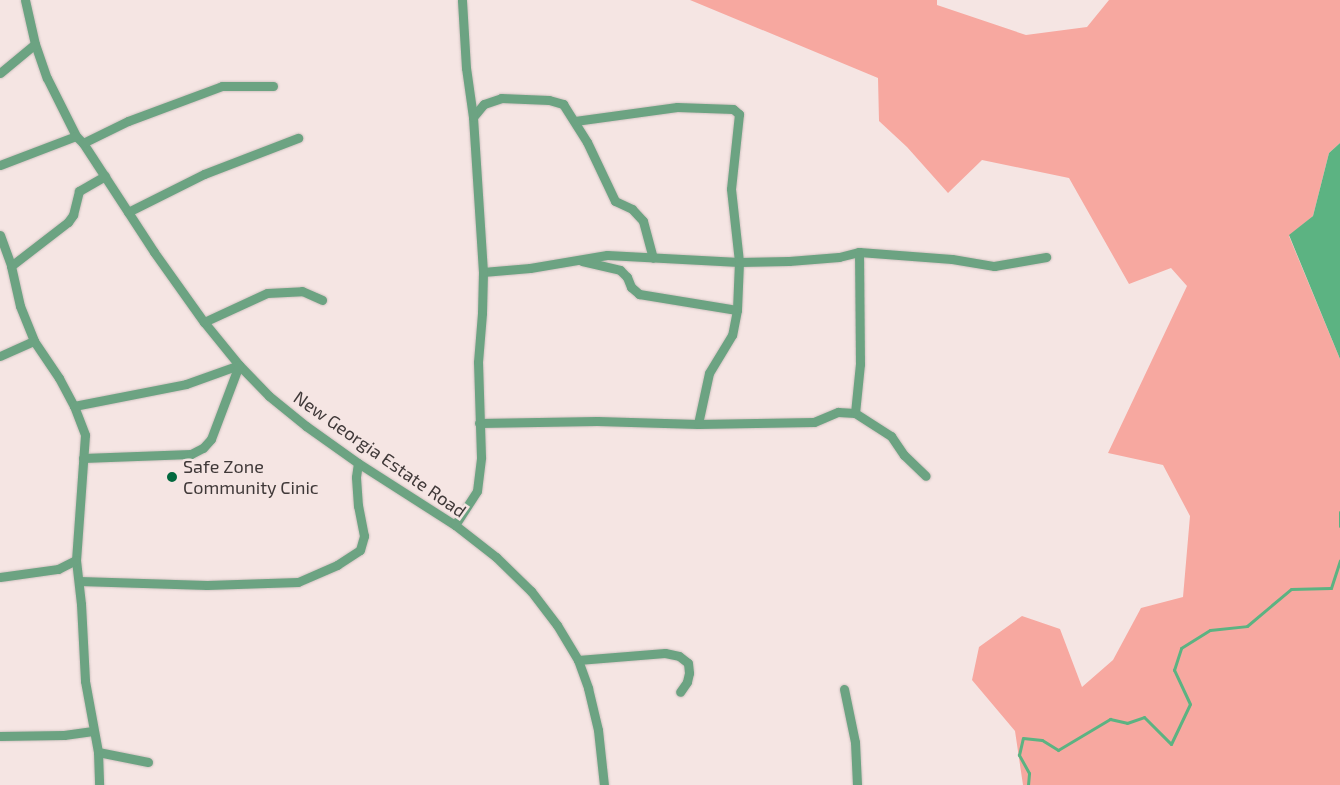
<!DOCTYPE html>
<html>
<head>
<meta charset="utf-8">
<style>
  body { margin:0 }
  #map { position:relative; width:1340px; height:785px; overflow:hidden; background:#f5e5e3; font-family:"Exo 2",sans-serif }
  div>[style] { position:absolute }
  .green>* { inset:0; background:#f7a8a0 }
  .water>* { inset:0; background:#5cb382 }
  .stream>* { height:3px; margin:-1.5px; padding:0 1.5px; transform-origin:1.5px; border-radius:1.5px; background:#5cb382 }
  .roads { filter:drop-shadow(0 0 1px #d1c3c1) drop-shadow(0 0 1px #d1c3c1) }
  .minor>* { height:9px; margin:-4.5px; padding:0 4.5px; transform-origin:4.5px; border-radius:4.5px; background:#6ca382 }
  .dots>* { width:14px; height:14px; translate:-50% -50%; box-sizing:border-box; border:2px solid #f5e5e3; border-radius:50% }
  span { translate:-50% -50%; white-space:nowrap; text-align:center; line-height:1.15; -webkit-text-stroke:5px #f5e5e3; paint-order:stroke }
  .street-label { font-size:18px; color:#403939 }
  .poi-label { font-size:18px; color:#403939 }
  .left { translate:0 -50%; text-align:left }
</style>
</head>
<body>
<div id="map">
  <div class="green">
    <i style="clip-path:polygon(690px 0,937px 0,937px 5px,1026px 35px,1087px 27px,1109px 0,1340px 0,1340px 143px,1329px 153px,1313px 216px,1289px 236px,1340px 359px,1340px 785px,1023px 785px,1015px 731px,972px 680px,979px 647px,1022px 616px,1060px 629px,1082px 687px,1113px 660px,1141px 608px,1183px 597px,1190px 516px,1163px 465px,1108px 453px,1187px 286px,1171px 268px,1129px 284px,1069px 178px,982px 160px,948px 193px,907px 147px,879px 121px,878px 78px)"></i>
  </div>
  <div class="water">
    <i style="clip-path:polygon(1340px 143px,1340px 359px,1289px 235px,1313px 216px,1329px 153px)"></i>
  </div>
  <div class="stream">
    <i style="left:1340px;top:512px;width:14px;rotate:90deg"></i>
    <i style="left:1028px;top:785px;width:12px;rotate:-85deg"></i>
    <i style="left:1029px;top:773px;width:21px;rotate:-119deg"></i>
    <i style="left:1019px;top:755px;width:17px;rotate:-77deg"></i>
    <i style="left:1023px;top:738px;width:19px;rotate:6deg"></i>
    <i style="left:1042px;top:740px;width:19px;rotate:32deg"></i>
    <i style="left:1058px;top:750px;width:61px;rotate:-30.8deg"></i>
    <i style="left:1110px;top:719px;width:17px;rotate:13deg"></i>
    <i style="left:1127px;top:723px;width:18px;rotate:-19deg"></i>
    <i style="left:1144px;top:717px;width:38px;rotate:45deg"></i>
    <i style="left:1171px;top:744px;width:44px;rotate:-64.6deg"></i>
    <i style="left:1190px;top:704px;width:38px;rotate:-115deg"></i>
    <i style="left:1174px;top:670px;width:23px;rotate:-72deg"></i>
    <i style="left:1181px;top:648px;width:34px;rotate:-32deg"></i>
    <i style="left:1210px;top:630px;width:37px;rotate:-6deg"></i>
    <i style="left:1247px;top:626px;width:57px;rotate:-40.1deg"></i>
    <i style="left:1291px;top:589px;width:40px;rotate:-1.4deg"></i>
    <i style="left:1331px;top:588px;width:29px;rotate:-72deg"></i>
  </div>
  <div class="roads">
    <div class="minor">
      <i style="left:25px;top:0;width:45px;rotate:77.2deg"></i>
      <i style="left:35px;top:44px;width:36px;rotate:71deg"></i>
      <i style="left:47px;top:78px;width:65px;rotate:63.4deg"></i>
      <i style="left:76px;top:136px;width:10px;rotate:45deg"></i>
      <i style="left:83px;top:143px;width:130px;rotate:56.9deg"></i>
      <i style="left:154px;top:252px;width:86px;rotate:54.5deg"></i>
      <i style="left:204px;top:322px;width:55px;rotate:50.9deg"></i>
      <i style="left:239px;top:365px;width:43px;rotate:45.9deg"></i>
      <i style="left:269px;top:396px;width:48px;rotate:39deg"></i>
      <i style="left:306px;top:426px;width:64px;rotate:35.4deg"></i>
      <i style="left:358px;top:463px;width:115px;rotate:32.6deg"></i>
      <i style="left:455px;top:525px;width:52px;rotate:38deg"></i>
      <i style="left:496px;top:557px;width:49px;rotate:44.2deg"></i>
      <i style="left:531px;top:591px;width:43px;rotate:52.6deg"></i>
      <i style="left:557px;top:625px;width:41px;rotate:59deg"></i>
      <i style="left:578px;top:660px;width:30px;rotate:70deg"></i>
      <i style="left:588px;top:688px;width:43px;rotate:76.6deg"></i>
      <i style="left:598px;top:730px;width:55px;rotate:83.8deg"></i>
      <i style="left:0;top:73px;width:45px;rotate:-39.6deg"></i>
      <i style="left:473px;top:117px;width:17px;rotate:-50deg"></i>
      <i style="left:484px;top:104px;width:18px;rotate:-19deg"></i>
      <i style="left:501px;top:98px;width:48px;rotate:2.4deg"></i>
      <i style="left:549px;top:100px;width:15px;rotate:16deg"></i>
      <i style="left:563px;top:104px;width:45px;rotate:57.7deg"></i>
      <i style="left:587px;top:142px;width:65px;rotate:64.6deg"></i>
      <i style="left:615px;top:201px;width:19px;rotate:25deg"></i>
      <i style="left:632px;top:209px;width:16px;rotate:47deg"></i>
      <i style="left:643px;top:221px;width:38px;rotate:75deg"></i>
      <i style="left:575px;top:121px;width:103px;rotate:-7.8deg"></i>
      <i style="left:677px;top:107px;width:56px;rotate:2deg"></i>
      <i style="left:733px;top:109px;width:8px;rotate:40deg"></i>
      <i style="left:739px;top:114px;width:75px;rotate:96.1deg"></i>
      <i style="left:731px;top:189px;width:73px;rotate:83.7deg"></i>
      <i style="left:739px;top:262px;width:48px;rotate:92.4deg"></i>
      <i style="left:737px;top:310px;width:25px;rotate:101deg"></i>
      <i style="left:732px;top:335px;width:44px;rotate:121.2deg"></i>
      <i style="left:709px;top:373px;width:52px;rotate:102.2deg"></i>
      <i style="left:83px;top:143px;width:50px;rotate:-26.1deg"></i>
      <i style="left:128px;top:121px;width:100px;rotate:-20.4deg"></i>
      <i style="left:222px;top:86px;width:51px"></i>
      <i style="left:0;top:165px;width:81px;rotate:-20.9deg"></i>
      <i style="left:128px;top:212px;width:85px;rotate:-26.6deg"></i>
      <i style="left:204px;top:174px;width:101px;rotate:-21deg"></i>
      <i style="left:0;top:235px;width:33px;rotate:70deg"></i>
      <i style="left:11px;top:266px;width:41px;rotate:77.3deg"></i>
      <i style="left:20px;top:306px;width:38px;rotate:68deg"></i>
      <i style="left:34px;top:341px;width:45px;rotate:56deg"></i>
      <i style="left:59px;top:378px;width:32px;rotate:62deg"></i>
      <i style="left:74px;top:406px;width:31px;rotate:69deg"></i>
      <i style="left:85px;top:435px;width:125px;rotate:94.1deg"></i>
      <i style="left:76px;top:560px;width:44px;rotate:83.5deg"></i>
      <i style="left:81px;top:604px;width:77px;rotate:87deg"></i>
      <i style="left:85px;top:681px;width:72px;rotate:79.6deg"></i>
      <i style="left:98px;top:752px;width:33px;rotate:88deg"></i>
      <i style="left:582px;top:261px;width:39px;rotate:13deg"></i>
      <i style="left:620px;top:270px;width:10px;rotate:45deg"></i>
      <i style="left:627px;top:277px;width:11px;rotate:68deg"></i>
      <i style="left:631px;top:287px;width:11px;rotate:41deg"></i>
      <i style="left:639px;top:294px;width:99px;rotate:9.3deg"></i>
      <i style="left:11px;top:266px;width:72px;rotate:-37.7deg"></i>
      <i style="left:68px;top:222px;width:9px;rotate:-54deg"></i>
      <i style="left:73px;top:215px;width:25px;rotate:-76deg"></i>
      <i style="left:79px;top:191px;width:30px;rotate:-30deg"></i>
      <i style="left:483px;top:272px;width:47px;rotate:-4.9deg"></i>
      <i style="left:530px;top:268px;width:78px;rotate:-9.6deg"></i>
      <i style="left:607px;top:255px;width:132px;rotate:3deg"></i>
      <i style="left:739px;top:262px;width:50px;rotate:-1.1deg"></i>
      <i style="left:789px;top:261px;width:50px;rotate:-4.6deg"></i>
      <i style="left:839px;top:257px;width:21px;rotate:-14deg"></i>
      <i style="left:859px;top:252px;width:93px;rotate:4.3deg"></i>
      <i style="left:952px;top:259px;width:43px;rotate:9.5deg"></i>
      <i style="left:994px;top:266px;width:53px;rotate:-9.8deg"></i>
      <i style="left:204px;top:322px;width:69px;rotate:-24.7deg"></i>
      <i style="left:267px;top:293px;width:35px;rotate:-3deg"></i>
      <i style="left:302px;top:291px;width:22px;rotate:24deg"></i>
      <i style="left:0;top:356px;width:37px;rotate:-24deg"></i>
      <i style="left:74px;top:406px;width:114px;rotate:-11.1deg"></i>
      <i style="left:186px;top:384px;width:56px;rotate:-19.7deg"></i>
      <i style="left:855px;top:413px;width:49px;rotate:-84.2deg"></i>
      <i style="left:860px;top:364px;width:112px;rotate:-90.5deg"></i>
      <i style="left:479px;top:423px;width:118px;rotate:-1deg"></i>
      <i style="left:597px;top:421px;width:101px;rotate:1.7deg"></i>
      <i style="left:698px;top:424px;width:116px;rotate:-1deg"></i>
      <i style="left:814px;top:422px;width:26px;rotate:-23deg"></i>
      <i style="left:838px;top:412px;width:17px;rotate:3deg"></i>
      <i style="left:855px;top:413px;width:43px;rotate:32.6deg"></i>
      <i style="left:891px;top:436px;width:23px;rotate:56deg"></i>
      <i style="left:904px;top:455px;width:30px;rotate:44deg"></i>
      <i style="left:83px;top:458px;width:108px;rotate:-2.1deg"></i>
      <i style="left:191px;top:454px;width:13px;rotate:-27deg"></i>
      <i style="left:203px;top:448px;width:12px;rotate:-48deg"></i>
      <i style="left:211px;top:439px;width:79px;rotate:-69.3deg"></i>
      <i style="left:455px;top:525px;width:40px;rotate:-57.1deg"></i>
      <i style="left:477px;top:491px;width:34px;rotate:-83deg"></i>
      <i style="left:481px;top:457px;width:95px;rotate:-91.8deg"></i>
      <i style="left:478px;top:362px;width:49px;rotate:-85.3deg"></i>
      <i style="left:482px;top:313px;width:41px;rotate:-88.6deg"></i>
      <i style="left:483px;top:272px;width:155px;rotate:-93.7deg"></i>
      <i style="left:473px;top:117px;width:49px;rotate:-98.1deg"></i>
      <i style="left:466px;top:68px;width:68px;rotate:-93.4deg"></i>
      <i style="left:0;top:577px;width:59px;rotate:-7.9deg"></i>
      <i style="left:58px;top:569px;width:20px;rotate:-27deg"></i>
      <i style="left:79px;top:581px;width:128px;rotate:1.8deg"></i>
      <i style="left:207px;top:585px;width:91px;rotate:-1.9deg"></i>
      <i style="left:298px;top:582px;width:43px;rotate:-23.6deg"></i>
      <i style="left:337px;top:565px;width:27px;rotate:-33deg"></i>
      <i style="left:360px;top:550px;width:15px;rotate:-74deg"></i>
      <i style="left:364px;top:536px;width:31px;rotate:-101deg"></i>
      <i style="left:358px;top:506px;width:29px;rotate:-94deg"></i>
      <i style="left:356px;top:477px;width:14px;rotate:-82deg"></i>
      <i style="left:578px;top:660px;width:87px;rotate:-4.6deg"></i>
      <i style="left:665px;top:653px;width:14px;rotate:12deg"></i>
      <i style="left:679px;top:656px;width:11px;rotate:38deg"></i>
      <i style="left:688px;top:663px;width:10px;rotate:84deg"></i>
      <i style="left:689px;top:673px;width:9px;rotate:103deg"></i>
      <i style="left:687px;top:682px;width:12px;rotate:125deg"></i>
      <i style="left:844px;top:689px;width:54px;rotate:78.3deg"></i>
      <i style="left:855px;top:742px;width:43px;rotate:87.3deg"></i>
      <i style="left:0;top:736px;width:64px;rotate:-0.9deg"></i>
      <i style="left:64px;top:735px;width:29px;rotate:-8deg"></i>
      <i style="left:98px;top:752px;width:51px;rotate:11.3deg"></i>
    </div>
  </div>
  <div class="dots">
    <i style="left:172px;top:477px;background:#02683e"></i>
  </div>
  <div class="street-label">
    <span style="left:380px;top:454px;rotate:35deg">New Georgia Estate Road</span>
  </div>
  <div class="poi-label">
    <span class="left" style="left:183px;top:477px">Safe Zone<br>Community Cinic</span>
  </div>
</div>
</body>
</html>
